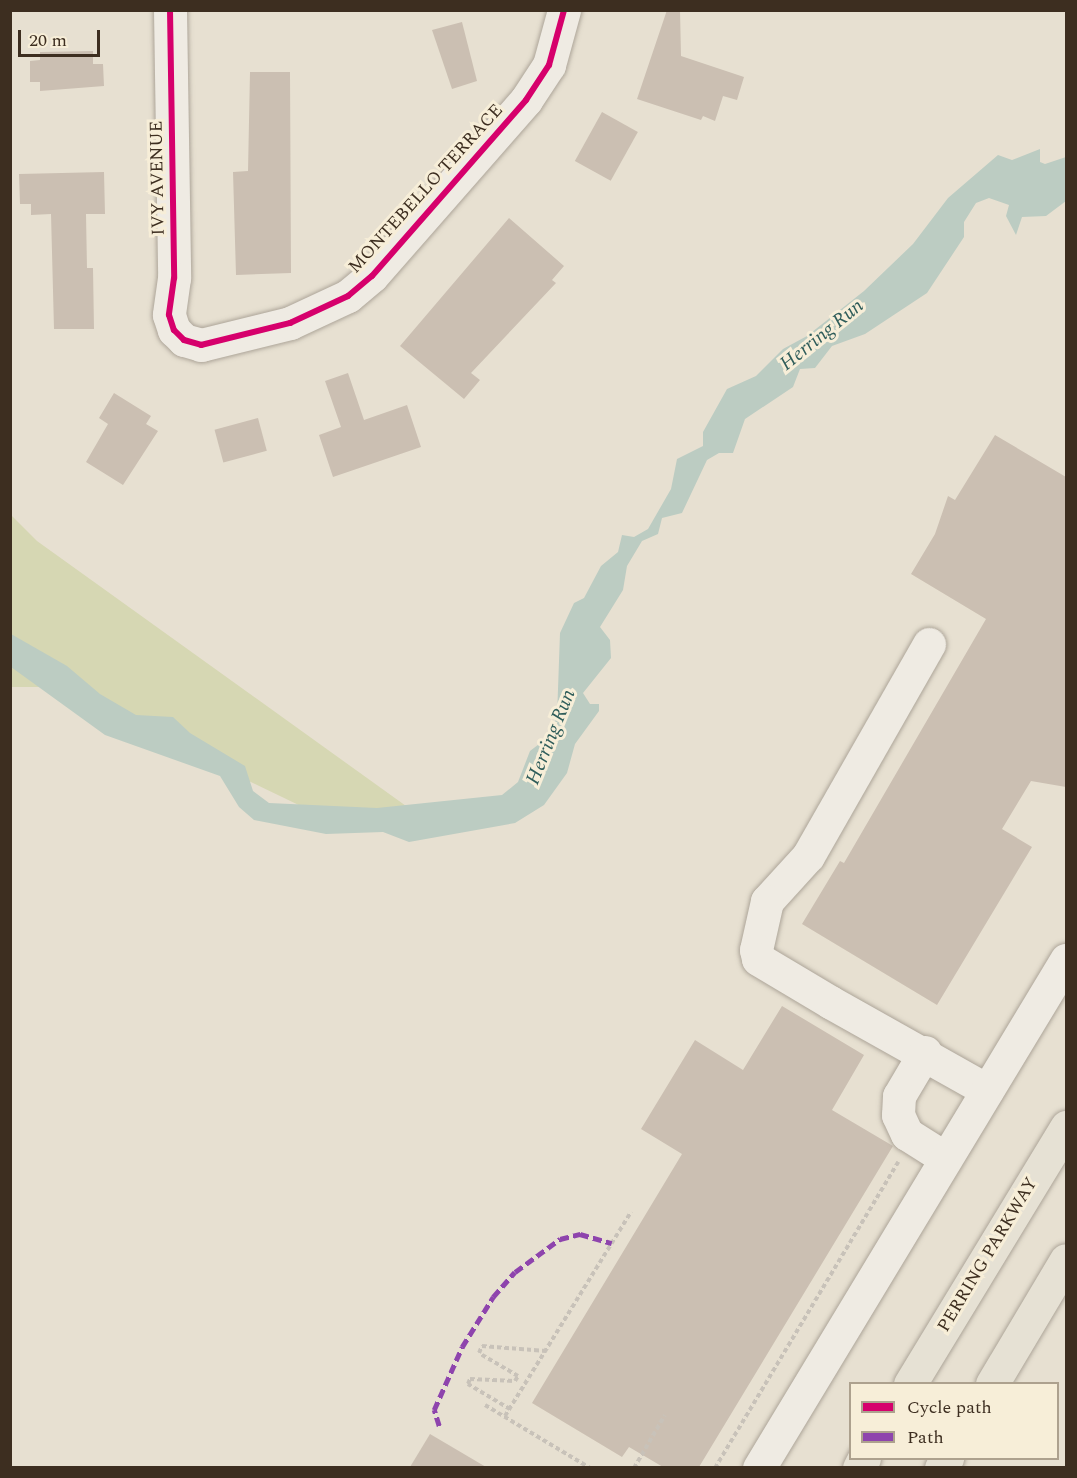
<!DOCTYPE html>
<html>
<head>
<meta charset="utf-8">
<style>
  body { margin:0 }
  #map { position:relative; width:1077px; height:1478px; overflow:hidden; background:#e7e0d1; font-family:Spectral,serif }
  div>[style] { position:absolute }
  .green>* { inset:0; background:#d6d7b3 }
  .water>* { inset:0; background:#bcccc2 }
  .building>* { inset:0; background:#cbbfb2; transform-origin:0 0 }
  .path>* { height:4px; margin-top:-2px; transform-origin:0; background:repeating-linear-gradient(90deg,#c8c2b9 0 4.5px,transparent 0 7.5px) }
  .roads { filter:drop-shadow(0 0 2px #ada599) drop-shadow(0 0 2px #ada599) }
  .minor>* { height:33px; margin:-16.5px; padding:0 16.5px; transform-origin:16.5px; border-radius:16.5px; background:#efebe3 }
  .major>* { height:33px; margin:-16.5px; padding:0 16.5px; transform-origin:16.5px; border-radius:16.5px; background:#e6e1d4 }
  .quiet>* { height:4.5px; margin-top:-2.25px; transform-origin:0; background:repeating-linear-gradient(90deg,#8e44ad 0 9px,transparent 0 13.5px) }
  .cycleway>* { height:6px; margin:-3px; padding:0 3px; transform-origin:3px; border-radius:3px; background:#d6006c }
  span { translate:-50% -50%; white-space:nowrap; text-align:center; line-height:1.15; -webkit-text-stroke:6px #f7eed8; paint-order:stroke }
  .street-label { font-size:18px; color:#3d2e20 }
  .water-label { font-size:20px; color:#2f5d5a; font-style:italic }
  .frame { position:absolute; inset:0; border:12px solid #3d2e20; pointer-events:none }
  .legend { position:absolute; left:849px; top:1382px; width:210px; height:78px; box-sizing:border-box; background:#f7eed8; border:2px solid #ada18e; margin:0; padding:8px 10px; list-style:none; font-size:18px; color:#3d2e20 }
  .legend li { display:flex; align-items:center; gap:12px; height:30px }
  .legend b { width:30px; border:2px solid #ada18e }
  .scale { position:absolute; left:18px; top:30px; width:82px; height:27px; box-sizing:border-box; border:3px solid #3d2e20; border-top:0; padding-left:8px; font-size:18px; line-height:21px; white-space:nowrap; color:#3d2e20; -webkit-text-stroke:4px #f7eed8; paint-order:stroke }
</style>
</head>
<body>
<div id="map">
  <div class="green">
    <i style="clip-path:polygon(10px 514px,37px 541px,413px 811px,334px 822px,54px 687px,11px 687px)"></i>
  </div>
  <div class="water">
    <i style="clip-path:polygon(1040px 149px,1040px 162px,1045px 164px,1066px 157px,1066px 201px,1046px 216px,1022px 217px,1016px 235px,1006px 216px,1009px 205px,989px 198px,976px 203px,964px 222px,964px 237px,927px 293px,865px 334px,832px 346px,815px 368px,800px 369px,793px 387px,745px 419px,733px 453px,719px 453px,707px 460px,682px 513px,662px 518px,658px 534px,642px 541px,627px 566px,623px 590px,600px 627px,610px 640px,611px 658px,583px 693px,590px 704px,599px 704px,599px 711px,575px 744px,567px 773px,544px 805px,515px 823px,409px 842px,383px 832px,326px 834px,254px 820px,239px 807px,220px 776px,105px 735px,11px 667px,11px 634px,67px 666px,100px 694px,136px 715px,173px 717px,190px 733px,245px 766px,253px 791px,269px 803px,377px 808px,502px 795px,518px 782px,530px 751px,547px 738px,557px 717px,560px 633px,574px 603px,584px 598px,601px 566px,618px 552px,622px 535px,634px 537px,648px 529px,671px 489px,677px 459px,703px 446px,703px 432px,727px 389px,756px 376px,783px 349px,807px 336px,864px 291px,913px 244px,948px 198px,998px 155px,1012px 160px)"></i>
  </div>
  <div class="building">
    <i style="clip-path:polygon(667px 10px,680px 10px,681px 56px,744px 77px,737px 100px,723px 96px,715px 121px,703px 116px,701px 120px,637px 99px)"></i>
    <i style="clip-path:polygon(462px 22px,477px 81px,452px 89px,432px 30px)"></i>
    <i style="clip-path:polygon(93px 51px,93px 64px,103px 64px,104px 86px,40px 91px,40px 82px,30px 82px,30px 61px,40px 60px,40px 52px)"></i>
    <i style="clip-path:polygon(250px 72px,290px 72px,291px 273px,236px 275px,233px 172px,248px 171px)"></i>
    <i style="left:602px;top:112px;width:41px;height:56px;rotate:29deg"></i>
    <i style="clip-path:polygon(104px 172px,105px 214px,86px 214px,87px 268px,93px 268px,94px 329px,54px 329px,51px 214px,31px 215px,31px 204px,20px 204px,19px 174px)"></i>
    <i style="clip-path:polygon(509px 218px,564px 266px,552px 280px,556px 283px,471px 373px,480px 380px,464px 399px,400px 346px)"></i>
    <i style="clip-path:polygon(348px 373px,364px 420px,407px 405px,421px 447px,333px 477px,319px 435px,341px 427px,325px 381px)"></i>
    <i style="clip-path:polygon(114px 393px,151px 416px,146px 424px,158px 431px,123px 485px,86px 462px,108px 424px,99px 418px)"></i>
    <i style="left:258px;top:418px;width:34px;height:45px;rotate:75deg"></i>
    <i style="clip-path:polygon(995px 435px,1066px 477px,1066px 787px,1031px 781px,1002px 829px,1032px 847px,937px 1005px,802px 924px,840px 861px,844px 863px,986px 619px,911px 574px,935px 534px,948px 496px,955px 500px)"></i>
    <i style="clip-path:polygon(782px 1006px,864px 1055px,832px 1110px,893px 1146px,699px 1467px,663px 1467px,629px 1447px,622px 1457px,532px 1403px,682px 1154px,641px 1129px,695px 1040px,743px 1070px)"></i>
    <i style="clip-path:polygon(430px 1434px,486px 1467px,410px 1467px)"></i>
  </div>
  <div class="path">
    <i style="left:485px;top:1405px;width:122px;rotate:31deg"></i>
    <i style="left:510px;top:1409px;width:49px;rotate:-149.2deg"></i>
    <i style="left:468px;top:1384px;width:5px;rotate:-68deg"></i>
    <i style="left:470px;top:1379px;width:45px;rotate:2.5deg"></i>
    <i style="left:515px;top:1381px;width:6px;rotate:-59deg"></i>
    <i style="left:518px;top:1376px;width:45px;rotate:-149.5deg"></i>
    <i style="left:479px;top:1353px;width:8px;rotate:-67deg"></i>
    <i style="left:482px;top:1346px;width:64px;rotate:4.5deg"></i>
    <i style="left:505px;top:1416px;width:240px;rotate:-58.3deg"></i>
    <i style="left:634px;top:1468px;width:61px;rotate:-59.7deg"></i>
    <i style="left:715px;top:1468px;width:357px;rotate:-59.1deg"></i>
  </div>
  <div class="roads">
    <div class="minor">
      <i style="left:170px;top:10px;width:268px;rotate:89.1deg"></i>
      <i style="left:174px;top:278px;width:37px;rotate:98deg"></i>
      <i style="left:169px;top:315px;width:16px;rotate:72deg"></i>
      <i style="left:174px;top:330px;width:14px;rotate:45deg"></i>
      <i style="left:184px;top:340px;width:18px;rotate:16deg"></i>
      <i style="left:201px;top:345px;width:92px;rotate:-13.9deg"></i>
      <i style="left:290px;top:323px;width:64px;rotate:-25deg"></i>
      <i style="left:348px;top:296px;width:31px;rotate:-40deg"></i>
      <i style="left:372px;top:276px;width:234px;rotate:-48.8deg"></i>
      <i style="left:526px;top:100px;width:42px;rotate:-56.7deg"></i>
      <i style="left:549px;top:65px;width:57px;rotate:-74.7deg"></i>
      <i style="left:929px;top:644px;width:244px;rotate:119.7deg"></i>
      <i style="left:808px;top:856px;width:61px;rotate:132.3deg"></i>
      <i style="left:767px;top:901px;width:50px;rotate:102.7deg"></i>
      <i style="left:756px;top:950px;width:9px;rotate:77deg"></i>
      <i style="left:758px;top:959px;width:84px;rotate:30.8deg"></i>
      <i style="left:830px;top:1002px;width:180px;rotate:29.3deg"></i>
      <i style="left:925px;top:1052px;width:51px;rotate:120.6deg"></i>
      <i style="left:899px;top:1096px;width:19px;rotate:93deg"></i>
      <i style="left:898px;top:1115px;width:21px;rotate:65deg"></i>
      <i style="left:907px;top:1134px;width:45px;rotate:32.3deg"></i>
      <i style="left:759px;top:1468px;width:594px;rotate:-58.85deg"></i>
    </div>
    <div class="major">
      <i style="left:910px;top:1384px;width:301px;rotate:-58.7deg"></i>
      <i style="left:992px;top:1384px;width:144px;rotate:-59.2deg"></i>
      <i style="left:859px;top:1468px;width:11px;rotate:-63deg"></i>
      <i style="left:941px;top:1468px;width:12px;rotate:-59deg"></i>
    </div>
  </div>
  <div class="quiet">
    <i style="left:439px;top:1426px;width:17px;rotate:-107deg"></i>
    <i style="left:434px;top:1410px;width:69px;rotate:-66deg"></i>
    <i style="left:462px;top:1347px;width:59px;rotate:-58.2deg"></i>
    <i style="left:493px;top:1297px;width:33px;rotate:-49deg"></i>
    <i style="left:515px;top:1272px;width:56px;rotate:-36.3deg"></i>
    <i style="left:560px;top:1239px;width:21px;rotate:-14deg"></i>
    <i style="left:580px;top:1234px;width:33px;rotate:16deg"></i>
  </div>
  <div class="cycleway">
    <i style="left:170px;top:10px;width:268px;rotate:89.1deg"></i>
    <i style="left:174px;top:278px;width:37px;rotate:98deg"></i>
    <i style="left:169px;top:315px;width:16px;rotate:72deg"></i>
    <i style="left:174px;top:330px;width:14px;rotate:45deg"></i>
    <i style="left:184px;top:340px;width:18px;rotate:16deg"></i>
    <i style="left:201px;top:345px;width:92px;rotate:-13.9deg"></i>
    <i style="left:290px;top:323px;width:64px;rotate:-25deg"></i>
    <i style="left:348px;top:296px;width:31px;rotate:-40deg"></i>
    <i style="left:372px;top:276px;width:234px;rotate:-48.8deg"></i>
    <i style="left:526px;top:100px;width:42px;rotate:-56.7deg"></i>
    <i style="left:549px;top:65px;width:57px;rotate:-74.7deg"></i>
  </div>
  <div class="street-label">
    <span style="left:158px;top:178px;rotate:-91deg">IVY AVENUE</span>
    <span style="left:426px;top:189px;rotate:-48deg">MONTEBELLO TERRACE</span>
    <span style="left:988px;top:1255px;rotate:-59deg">PERRING PARKWAY</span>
  </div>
  <div class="water-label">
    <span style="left:822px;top:335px;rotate:-39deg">Herring Run</span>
    <span style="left:551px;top:737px;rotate:-68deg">Herring Run</span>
  </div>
  <div class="frame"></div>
  <ul class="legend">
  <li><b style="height:8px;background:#d6006c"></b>Cycle path</li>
  <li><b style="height:8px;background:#8e44ad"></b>Path</li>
  </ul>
  <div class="scale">20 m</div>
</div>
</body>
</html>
